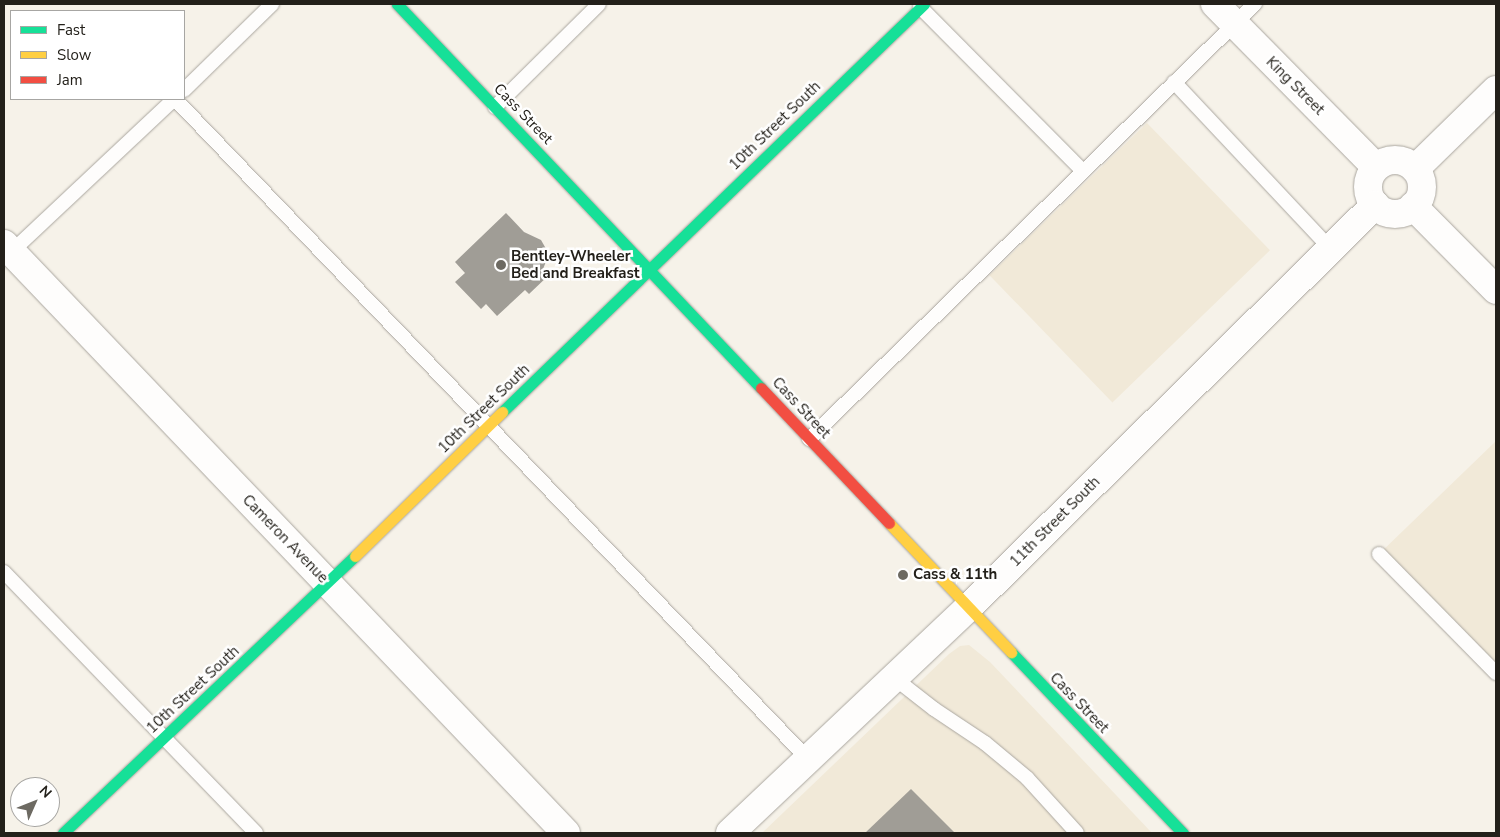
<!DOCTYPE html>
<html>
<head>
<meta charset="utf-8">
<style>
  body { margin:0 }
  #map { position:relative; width:1500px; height:837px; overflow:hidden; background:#f6f2e9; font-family:"Nunito Sans",sans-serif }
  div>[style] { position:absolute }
  .built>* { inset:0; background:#f1e9d8; transform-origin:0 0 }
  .building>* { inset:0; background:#a09d96 }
  .roads { filter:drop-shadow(0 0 1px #aaa69f) drop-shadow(0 0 1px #aaa69f) }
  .lane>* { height:14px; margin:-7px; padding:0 7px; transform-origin:7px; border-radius:7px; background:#fefdfc }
  .street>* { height:28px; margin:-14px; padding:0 14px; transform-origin:14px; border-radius:14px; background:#fefdfc }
  .street>.ring { margin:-14px; padding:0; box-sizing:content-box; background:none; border:28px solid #fefdfc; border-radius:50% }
  .fast>* { height:11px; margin:-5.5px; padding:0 5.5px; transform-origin:5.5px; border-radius:5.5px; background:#16e098 }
  .slow>* { height:11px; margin:-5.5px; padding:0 5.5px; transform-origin:5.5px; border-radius:5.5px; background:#ffcf43 }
  .jam>* { height:11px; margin:-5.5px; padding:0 5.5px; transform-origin:5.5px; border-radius:5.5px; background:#f24e42 }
  .dots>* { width:14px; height:14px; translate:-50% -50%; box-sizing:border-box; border:2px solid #fff; border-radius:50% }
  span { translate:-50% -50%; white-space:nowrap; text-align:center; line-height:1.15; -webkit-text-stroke:5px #fff; paint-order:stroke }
  .street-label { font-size:15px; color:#23201a }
  .poi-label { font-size:15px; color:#23201a; font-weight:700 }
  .left { translate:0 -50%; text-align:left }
  .frame { position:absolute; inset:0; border:5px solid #23201a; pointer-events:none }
  .legend { position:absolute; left:10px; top:10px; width:175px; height:90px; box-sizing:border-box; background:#fff; border:1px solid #a7a6a3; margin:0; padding:6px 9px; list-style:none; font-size:15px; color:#23201a }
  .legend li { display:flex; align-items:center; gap:10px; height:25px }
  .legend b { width:25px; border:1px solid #a7a6a3 }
  .north { position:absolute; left:10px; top:777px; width:50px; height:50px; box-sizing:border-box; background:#fff; border:1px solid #a7a6a3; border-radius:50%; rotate:46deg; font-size:14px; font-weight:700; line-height:20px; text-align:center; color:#23201a }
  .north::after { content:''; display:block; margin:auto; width:18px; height:22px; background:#6d6a62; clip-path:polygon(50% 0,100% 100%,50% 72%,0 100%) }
</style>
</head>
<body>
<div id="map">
  <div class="built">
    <i style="left:1147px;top:123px;width:177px;height:219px;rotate:46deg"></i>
    <i style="clip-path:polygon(1496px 441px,1496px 680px,1379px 554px)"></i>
    <i style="clip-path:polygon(969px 645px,990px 662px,1152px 833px,762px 833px,949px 654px,960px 646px)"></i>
  </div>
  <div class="building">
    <i style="clip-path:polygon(506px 213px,524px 232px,541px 240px,549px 254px,543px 269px,549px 275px,529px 294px,525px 290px,497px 316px,486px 304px,481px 309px,455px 282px,465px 273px,455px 262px)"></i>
    <i style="clip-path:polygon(911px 789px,955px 833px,865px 833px)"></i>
  </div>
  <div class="roads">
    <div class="lane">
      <i style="left:920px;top:7px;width:231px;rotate:45.2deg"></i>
      <i style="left:1174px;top:82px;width:229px;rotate:46.8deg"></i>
      <i style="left:184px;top:90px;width:123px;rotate:-44.3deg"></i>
      <i style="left:175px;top:99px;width:914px;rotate:46.2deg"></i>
      <i style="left:495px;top:107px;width:146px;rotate:-44.7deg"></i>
      <i style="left:8px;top:255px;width:228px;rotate:-43.2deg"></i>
      <i style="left:809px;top:439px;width:623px;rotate:-44.28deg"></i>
      <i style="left:1379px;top:554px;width:167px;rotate:45.5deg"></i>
      <i style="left:4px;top:572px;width:363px;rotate:46deg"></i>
      <i style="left:893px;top:677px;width:52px;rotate:38deg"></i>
      <i style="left:934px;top:709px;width:61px;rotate:33.7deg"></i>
      <i style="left:985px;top:743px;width:55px;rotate:39.8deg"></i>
      <i style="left:1027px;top:778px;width:74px;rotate:47.7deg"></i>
    </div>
    <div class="street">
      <i style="left:1215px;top:4px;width:229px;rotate:45.4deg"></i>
      <i class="ring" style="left:1368px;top:160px;width:26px;height:26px"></i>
      <i style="left:1415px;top:169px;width:113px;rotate:-44.3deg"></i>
      <i style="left:1413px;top:206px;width:118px;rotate:45.3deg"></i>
      <i style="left:4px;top:244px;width:814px;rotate:46.34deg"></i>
      <i style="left:730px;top:833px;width:328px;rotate:-43.4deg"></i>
      <i style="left:968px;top:608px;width:573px;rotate:-44.72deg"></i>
    </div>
    <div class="fast">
      <i style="left:397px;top:4px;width:529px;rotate:46.53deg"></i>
      <i style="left:502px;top:412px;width:587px;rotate:-44.03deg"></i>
      <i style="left:1011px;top:652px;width:250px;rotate:46.5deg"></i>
      <i style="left:63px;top:833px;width:402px;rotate:-43.5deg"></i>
    </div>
    <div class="slow">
      <i style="left:889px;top:523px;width:178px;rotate:46.6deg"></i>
      <i style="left:355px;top:556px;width:206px;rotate:-44.4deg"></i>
    </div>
    <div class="jam">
      <i style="left:761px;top:388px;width:186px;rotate:46.5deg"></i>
    </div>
  </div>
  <div class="dots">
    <i style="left:501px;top:265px;background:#6d6a62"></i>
    <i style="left:903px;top:575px;background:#6d6a62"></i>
  </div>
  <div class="street-label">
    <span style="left:1295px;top:86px;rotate:45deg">King Street</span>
    <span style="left:523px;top:114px;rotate:46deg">Cass Street</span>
    <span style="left:775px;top:126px;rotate:-44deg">10th Street South</span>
    <span style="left:801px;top:408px;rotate:47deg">Cass Street</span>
    <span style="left:484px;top:409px;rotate:-44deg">10th Street South</span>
    <span style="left:1055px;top:522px;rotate:-45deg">11th Street South</span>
    <span style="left:285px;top:539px;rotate:46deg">Cameron Avenue</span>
    <span style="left:193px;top:690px;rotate:-43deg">10th Street South</span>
    <span style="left:1079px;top:703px;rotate:46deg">Cass Street</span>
  </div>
  <div class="poi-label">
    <span class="left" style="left:511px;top:265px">Bentley-Wheeler<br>Bed and Breakfast</span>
    <span class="left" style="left:913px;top:575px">Cass &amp; 11th</span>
  </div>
  <div class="frame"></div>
  <ul class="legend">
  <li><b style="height:6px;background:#16e098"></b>Fast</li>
  <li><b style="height:6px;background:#ffcf43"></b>Slow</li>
  <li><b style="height:6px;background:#f24e42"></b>Jam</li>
  </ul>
  <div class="north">N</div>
</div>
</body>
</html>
